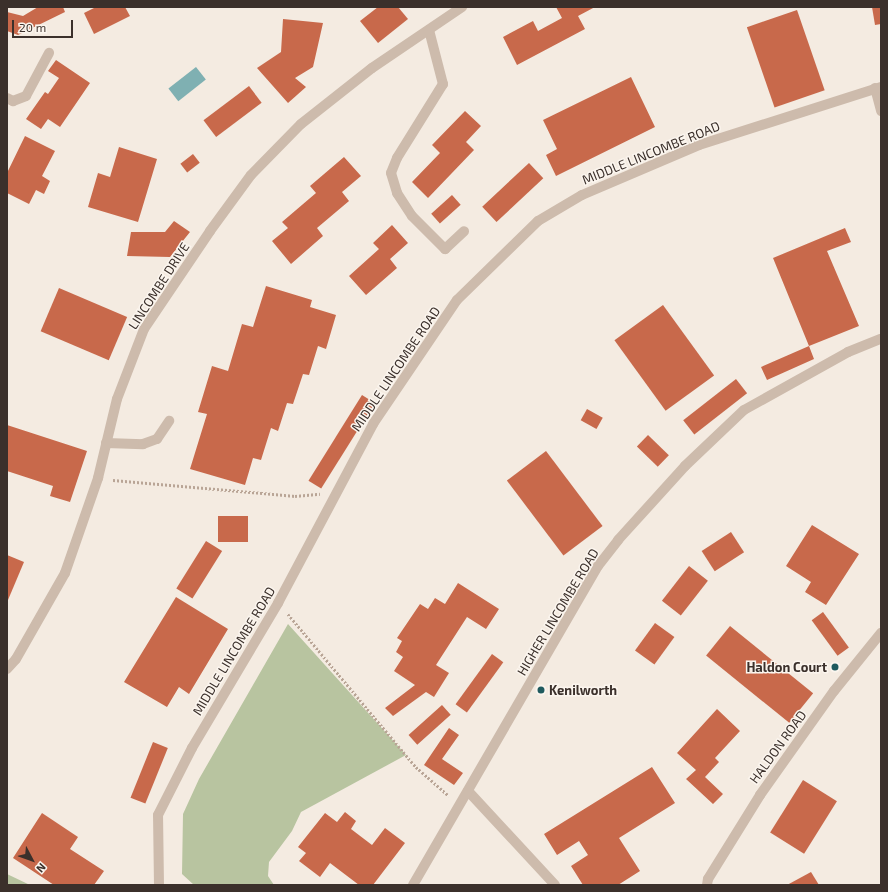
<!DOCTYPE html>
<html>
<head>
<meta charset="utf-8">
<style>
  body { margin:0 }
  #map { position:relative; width:888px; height:892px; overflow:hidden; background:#f4ebe1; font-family:"Exo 2",sans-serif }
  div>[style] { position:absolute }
  .green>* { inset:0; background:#b8c4a0 }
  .water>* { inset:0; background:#7fb0b2; transform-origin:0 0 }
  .building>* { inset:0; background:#c8694b; transform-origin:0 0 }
  .path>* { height:2.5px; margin-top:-1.25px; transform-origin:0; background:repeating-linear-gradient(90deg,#b9a596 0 2px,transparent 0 4px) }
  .minor>* { height:10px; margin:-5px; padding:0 5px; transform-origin:5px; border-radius:5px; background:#cdbbac }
  .dots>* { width:11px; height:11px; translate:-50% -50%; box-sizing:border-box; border:2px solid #fbf5ee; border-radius:50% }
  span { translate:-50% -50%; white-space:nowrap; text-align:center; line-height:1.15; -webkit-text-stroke:3px #fbf5ee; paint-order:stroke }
  .street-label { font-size:13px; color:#3b302b }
  .poi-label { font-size:13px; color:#3b302b; font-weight:700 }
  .right { translate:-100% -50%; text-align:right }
  .left { translate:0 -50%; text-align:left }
  .frame { position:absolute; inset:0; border:8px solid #3b302b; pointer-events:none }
  .north { position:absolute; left:12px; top:840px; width:40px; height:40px; -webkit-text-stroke:3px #fbf5ee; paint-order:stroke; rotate:131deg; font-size:11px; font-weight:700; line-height:16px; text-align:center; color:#3b302b }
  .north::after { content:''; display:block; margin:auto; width:14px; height:18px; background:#3b302b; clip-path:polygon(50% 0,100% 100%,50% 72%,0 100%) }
  .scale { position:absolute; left:12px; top:20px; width:61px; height:18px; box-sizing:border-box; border:2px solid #3b302b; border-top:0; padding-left:5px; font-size:12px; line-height:14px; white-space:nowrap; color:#3b302b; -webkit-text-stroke:3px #fbf5ee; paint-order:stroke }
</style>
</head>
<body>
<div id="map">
  <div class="green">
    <i style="clip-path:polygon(288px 624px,406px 755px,301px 812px,292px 831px,269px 862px,268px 876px,274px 885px,194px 885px,182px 874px,183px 814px,199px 779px)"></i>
    <i style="clip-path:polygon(7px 874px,30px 885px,7px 885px)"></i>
  </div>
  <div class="water">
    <i style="left:196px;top:67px;width:16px;height:35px;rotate:52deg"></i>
  </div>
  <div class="building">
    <i style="clip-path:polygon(38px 7px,63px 7px,65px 12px,18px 35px,7px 31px,7px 12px,23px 16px)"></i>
    <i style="clip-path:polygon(96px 7px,125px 7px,130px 16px,94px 34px,84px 13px)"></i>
    <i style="clip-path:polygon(378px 7px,398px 7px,408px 19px,378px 43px,360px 21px)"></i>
    <i style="clip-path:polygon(556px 7px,595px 7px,578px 16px,585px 29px,517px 65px,503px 37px,533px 21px,538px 31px,562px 18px)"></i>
    <i style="clip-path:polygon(872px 7px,881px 7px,881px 24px,875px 25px)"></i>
    <i style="left:797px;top:10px;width:85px;height:53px;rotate:71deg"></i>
    <i style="clip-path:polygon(283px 19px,323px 23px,313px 67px,295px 78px,306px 87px,288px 103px,257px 68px,281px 52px)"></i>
    <i style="clip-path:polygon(56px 60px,90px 83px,60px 127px,48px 119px,41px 129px,26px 119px,45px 92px,48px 94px,59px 78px,48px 71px)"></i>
    <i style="clip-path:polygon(631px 77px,655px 127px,556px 176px,546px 155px,557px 149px,543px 120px)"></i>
    <i style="left:249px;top:86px;width:21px;height:57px;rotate:53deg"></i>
    <i style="clip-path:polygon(465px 111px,481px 126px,466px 142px,474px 150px,428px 198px,412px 182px,440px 153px,432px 145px)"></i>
    <i style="clip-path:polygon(25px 136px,55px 151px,42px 176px,50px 181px,44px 194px,36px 190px,29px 204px,7px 193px,7px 173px)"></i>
    <i style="clip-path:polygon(119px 147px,157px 159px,138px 222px,88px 207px,98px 173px,110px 177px)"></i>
    <i style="left:193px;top:154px;width:11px;height:16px;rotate:52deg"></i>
    <i style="clip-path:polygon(344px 157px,361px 176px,342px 192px,349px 201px,317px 228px,323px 236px,291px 264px,272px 241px,288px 228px,282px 222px,316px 193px,310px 186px)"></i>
    <i style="left:529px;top:163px;width:21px;height:64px;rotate:47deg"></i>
    <i style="left:452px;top:195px;width:13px;height:28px;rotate:48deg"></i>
    <i style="clip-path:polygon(174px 221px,190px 232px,170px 257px,127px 256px,131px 232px,165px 232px)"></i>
    <i style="clip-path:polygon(392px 225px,408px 243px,390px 259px,397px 268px,366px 295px,349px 276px,379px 249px,373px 243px)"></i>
    <i style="clip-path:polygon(845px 228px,851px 242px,827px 251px,859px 326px,809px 346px,814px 359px,767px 380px,761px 367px,809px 346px,773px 258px)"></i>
    <i style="clip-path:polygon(266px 286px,312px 300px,310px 307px,336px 315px,326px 349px,318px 346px,309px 375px,303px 374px,293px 404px,287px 403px,278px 431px,271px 428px,261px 460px,253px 458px,245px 485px,190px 469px,207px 414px,198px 412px,212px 366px,228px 371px,242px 324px,253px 327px)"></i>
    <i style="left:59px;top:288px;width:74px;height:47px;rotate:23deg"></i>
    <i style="left:663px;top:305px;width:87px;height:60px;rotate:54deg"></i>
    <i style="left:736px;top:379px;width:18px;height:67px;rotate:52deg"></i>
    <i style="left:362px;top:395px;width:15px;height:101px;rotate:32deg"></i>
    <i style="left:587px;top:409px;width:18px;height:13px;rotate:29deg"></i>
    <i style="clip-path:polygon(7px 425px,87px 451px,70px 502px,50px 496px,53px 486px,7px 471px)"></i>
    <i style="left:648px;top:435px;width:29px;height:16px;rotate:44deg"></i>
    <i style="left:546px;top:451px;width:94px;height:49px;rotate:53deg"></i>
    <i style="left:218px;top:516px;width:30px;height:26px"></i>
    <i style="clip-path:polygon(812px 525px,859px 554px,826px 605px,805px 592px,811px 582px,786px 566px)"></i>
    <i style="left:731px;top:532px;width:24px;height:35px;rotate:57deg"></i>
    <i style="left:206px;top:541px;width:19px;height:56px;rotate:32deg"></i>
    <i style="clip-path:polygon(7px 555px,24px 562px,8px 600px,7px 599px)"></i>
    <i style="left:689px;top:566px;width:24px;height:44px;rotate:38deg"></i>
    <i style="clip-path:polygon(458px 583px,499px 609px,486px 629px,467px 617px,436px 665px,449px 673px,434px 697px,426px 692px,393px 716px,385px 708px,415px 685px,394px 671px,403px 657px,396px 652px,402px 641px,397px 638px,420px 604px,428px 609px,435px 598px,445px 604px)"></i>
    <i style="clip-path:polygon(176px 597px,228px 629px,189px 694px,179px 687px,167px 707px,124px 682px)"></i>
    <i style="left:823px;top:612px;width:44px;height:14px;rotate:54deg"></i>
    <i style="left:655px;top:623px;width:24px;height:34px;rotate:36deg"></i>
    <i style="left:730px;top:626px;width:107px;height:38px;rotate:39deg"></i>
    <i style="left:492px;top:654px;width:14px;height:62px;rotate:36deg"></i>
    <i style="left:442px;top:705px;width:13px;height:45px;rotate:48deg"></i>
    <i style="clip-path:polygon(717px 709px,740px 731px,715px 758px,719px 762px,705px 777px,723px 794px,713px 804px,686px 779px,696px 770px,677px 753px)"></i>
    <i style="clip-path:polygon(449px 728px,459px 735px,442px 759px,463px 773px,454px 785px,424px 765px)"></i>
    <i style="left:153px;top:742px;width:16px;height:60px;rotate:22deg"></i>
    <i style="clip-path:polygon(652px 767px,675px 803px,619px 838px,640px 871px,618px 885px,583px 885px,571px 866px,588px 855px,579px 841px,557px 855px,544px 834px)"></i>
    <i style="left:803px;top:780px;width:40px;height:62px;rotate:32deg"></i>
    <i style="clip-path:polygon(345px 812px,356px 821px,351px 829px,372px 845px,385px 828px,405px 843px,373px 885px,359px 885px,330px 863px,320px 877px,299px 861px,306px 853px,298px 847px,325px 813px,337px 822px)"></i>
    <i style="clip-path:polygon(42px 813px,78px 837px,70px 849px,104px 871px,94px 885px,54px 885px,13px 858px)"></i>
    <i style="clip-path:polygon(811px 872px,819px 885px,787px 885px)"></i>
  </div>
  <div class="path">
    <i style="left:113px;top:480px;width:183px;rotate:5deg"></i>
    <i style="left:295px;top:496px;width:25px;rotate:-5deg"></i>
    <i style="left:288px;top:614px;width:199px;rotate:50.1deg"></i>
    <i style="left:416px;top:767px;width:44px;rotate:41.3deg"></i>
  </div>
  <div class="minor">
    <i style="left:429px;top:30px;width:56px;rotate:75.5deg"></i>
    <i style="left:443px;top:84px;width:87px;rotate:121.9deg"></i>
    <i style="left:397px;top:158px;width:16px;rotate:112deg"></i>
    <i style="left:391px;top:173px;width:21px;rotate:73deg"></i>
    <i style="left:397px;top:193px;width:27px;rotate:57deg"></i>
    <i style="left:412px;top:216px;width:47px;rotate:45deg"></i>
    <i style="left:445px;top:249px;width:26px;rotate:-43deg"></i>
    <i style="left:875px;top:88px;width:24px;rotate:75deg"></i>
    <i style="left:7px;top:98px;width:7px;rotate:27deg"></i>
    <i style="left:13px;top:101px;width:14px;rotate:-21deg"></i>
    <i style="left:26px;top:96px;width:49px;rotate:-61.9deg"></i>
    <i style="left:106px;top:443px;width:37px;rotate:2deg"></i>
    <i style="left:143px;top:444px;width:15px;rotate:-20deg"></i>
    <i style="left:157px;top:439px;width:22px;rotate:-56deg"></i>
    <i style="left:7px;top:669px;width:13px;rotate:-48deg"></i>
    <i style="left:16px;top:659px;width:99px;rotate:-60.3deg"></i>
    <i style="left:65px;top:573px;width:101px;rotate:-70.8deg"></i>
    <i style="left:98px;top:478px;width:81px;rotate:-76.5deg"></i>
    <i style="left:117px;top:399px;width:75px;rotate:-68.9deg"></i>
    <i style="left:144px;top:329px;width:118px;rotate:-56deg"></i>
    <i style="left:210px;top:231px;width:69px;rotate:-53.8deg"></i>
    <i style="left:251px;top:175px;width:71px;rotate:-45.6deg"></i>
    <i style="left:301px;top:124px;width:90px;rotate:-38.3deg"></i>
    <i style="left:372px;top:68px;width:109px;rotate:-34.1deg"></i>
    <i style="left:468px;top:791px;width:128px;rotate:47.2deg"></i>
    <i style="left:159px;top:885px;width:70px;rotate:-90.8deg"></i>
    <i style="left:158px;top:815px;width:75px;rotate:-63.1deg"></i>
    <i style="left:192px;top:748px;width:169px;rotate:-59.3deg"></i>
    <i style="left:278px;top:603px;width:203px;rotate:-62deg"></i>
    <i style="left:373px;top:424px;width:150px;rotate:-55.9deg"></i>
    <i style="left:457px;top:300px;width:113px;rotate:-44.3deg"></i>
    <i style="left:538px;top:221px;width:51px;rotate:-30.6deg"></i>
    <i style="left:582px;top:195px;width:127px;rotate:-23.1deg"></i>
    <i style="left:699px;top:145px;width:191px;rotate:-17.7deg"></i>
    <i style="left:413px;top:885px;width:369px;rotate:-59.9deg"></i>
    <i style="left:598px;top:566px;width:33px;rotate:-52deg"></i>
    <i style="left:618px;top:540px;width:100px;rotate:-47.8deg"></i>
    <i style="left:685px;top:466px;width:81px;rotate:-43.5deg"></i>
    <i style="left:744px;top:410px;width:119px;rotate:-29.1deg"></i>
    <i style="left:848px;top:352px;width:35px;rotate:-22deg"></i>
    <i style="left:707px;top:885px;width:6px;rotate:-81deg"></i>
    <i style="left:708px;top:879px;width:99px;rotate:-58.2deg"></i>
    <i style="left:760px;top:795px;width:128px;rotate:-54.6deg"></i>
    <i style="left:834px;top:691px;width:75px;rotate:-51deg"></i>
  </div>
  <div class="dots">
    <i style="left:835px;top:667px;background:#1f5a5e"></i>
    <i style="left:541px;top:690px;background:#1f5a5e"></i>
  </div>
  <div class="street-label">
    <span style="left:651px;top:153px;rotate:-22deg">MIDDLE LINCOMBE ROAD</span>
    <span style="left:159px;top:286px;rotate:-57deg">LINCOMBE DRIVE</span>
    <span style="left:396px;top:369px;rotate:-56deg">MIDDLE LINCOMBE ROAD</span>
    <span style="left:558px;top:612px;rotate:-59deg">HIGHER LINCOMBE ROAD</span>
    <span style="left:234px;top:651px;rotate:-59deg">MIDDLE LINCOMBE ROAD</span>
    <span style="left:778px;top:747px;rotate:-54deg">HALDON ROAD</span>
  </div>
  <div class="poi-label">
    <span class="right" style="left:827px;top:667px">Haldon Court</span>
    <span class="left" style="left:549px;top:690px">Kenilworth</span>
  </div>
  <div class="frame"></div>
  <div class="north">N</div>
  <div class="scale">20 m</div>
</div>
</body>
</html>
